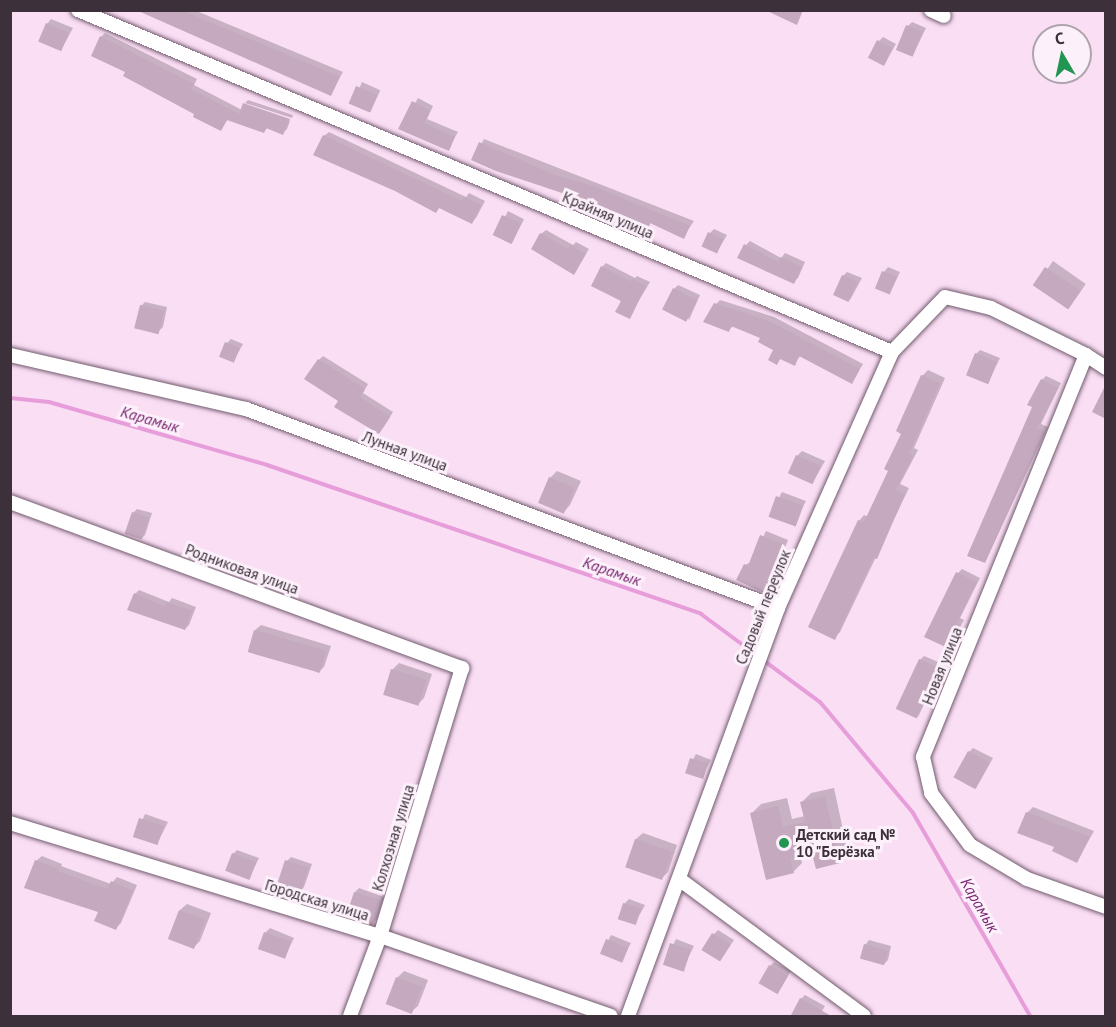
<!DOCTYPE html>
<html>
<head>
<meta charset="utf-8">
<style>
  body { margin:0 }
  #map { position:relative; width:1116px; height:1027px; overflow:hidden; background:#fadef4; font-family:"PT Sans",sans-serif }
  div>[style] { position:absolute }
  .shadow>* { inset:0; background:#0003; transform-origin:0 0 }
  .stream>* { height:4px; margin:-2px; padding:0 2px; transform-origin:2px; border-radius:2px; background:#e69dda }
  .building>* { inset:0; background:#c4a9bf; transform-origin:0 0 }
  .roads { filter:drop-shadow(0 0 2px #715a6d) drop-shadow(0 0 2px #715a6d) }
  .minor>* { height:14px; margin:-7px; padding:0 7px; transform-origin:7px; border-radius:7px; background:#fff }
  .dots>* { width:16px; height:16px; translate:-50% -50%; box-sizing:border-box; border:3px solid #fcf1fa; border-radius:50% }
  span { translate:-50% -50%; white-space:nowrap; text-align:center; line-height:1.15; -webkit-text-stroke:6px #fcf1fa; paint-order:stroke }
  .street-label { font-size:15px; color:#3c313a }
  .poi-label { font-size:15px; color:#3c313a; font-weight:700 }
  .left { translate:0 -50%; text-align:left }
  .water-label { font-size:16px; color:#78246f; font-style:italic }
  .frame { position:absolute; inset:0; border:12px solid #3c313a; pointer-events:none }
  .north { position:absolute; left:1032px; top:24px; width:60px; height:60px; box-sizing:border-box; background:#fcf1fa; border:2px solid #afa4ad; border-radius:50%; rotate:351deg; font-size:16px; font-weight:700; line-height:24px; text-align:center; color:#3c313a }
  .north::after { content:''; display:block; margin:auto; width:21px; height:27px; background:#219652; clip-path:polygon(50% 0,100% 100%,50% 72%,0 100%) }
</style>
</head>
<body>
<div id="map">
  <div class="shadow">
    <i style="clip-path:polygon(158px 10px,194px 10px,343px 72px,330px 94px)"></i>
    <i style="clip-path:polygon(51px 19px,73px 28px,61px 50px,47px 24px)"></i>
    <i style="clip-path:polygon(912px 22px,926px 28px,913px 55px,908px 26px)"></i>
    <i style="clip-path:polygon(105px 33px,197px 79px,194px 85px,242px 110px,244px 105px,290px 121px,287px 129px,282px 133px,268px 127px,264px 132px,228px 119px,221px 129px,125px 75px,127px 71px,101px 37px)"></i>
    <i style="clip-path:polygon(883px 37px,896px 44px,884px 64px,879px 41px)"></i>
    <i style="left:362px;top:82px;width:20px;height:24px;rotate:24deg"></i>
    <i style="clip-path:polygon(418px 98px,433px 106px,427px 119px,458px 132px,448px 149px,400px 129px)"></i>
    <i style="clip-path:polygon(248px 100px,293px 115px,292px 118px,245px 103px)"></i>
    <i style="clip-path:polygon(329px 132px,466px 197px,469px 193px,485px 201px,476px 218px,472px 222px,440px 207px,435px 212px,324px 136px)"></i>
    <i style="clip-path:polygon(484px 139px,694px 221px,683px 237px,652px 222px,648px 225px,473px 159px)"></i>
    <i style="left:508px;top:211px;width:18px;height:28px;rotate:27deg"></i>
    <i style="clip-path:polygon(714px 229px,727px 235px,717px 252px,710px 233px)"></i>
    <i style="clip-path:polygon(546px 230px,573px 245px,576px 242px,589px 249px,574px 273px,541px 234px)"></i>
    <i style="clip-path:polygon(750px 241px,781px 258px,785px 253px,805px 262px,798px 278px,793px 282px,746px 245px)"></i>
    <i style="left:1053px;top:261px;width:40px;height:31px;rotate:35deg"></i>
    <i style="clip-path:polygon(606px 263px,635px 278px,637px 276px,650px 282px,629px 317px,602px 267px)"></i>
    <i style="clip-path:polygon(888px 267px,900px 272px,890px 293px,884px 272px)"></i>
    <i style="clip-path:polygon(847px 272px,862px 278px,850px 300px,843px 276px)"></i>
    <i style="clip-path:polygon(678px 285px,700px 295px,689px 320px,674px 289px)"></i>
    <i style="clip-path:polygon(720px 300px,774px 317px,863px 364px,852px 382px,801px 355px,794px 364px,781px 358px,776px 363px,775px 350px,762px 338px,734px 325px,729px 330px,713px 307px)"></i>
    <i style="clip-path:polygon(145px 302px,167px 307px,163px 327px,159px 331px,141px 306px)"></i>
    <i style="clip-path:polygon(231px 339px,243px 344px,233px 362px,227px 343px)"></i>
    <i style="clip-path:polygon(980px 350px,1000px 358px,988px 382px,976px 354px)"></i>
    <i style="clip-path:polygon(323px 356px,368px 384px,363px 393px,393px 412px,383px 428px,340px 401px,319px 360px)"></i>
    <i style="clip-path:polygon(928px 370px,945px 378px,914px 448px,918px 450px,900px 484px,909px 488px,840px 632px,834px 638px,859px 521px,864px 515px,868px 517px,890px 470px,922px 376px)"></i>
    <i style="clip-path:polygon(1046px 376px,1061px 383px,1041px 424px,1048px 427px,985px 562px,1042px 380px)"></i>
    <i style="clip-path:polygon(802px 451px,825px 461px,813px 482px,797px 456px)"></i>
    <i style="clip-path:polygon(557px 471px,581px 481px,570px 505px,564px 512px,550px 478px)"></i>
    <i style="clip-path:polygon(782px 492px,806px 501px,794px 524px,770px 515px)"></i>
    <i style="clip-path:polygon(137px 509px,152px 513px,145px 535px,141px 539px,133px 513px)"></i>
    <i style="clip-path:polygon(766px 531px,788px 540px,769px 588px,765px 592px,745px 565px,751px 562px)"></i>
    <i style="clip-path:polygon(962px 569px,980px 578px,960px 618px,964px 620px,949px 647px,958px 573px)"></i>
    <i style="clip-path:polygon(139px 590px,169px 602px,172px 598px,196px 607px,189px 625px,185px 629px,135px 594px)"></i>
    <i style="clip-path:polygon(261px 625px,331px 646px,324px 667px,318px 673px,255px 630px)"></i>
    <i style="clip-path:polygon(924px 656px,943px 664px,918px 717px,920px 660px)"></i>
    <i style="clip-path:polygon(399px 663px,432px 674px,424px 698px,417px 705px,392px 670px)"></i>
    <i style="clip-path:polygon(973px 748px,993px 758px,976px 788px,969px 752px)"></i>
    <i style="clip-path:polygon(696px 754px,711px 760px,701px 778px,686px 772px)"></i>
    <i style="clip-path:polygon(834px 788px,848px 853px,839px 862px,813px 852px,800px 855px,802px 863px,793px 872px,752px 813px,761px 804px,787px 798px,792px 819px,805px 816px,802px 802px,811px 793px)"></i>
    <i style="clip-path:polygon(1033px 807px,1094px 831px,1077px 861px,1056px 847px,1027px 813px)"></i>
    <i style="clip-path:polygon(145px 814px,168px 822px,157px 844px,135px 836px)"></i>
    <i style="clip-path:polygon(643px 833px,677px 845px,668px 872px,661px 879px,627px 866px,636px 839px)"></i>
    <i style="clip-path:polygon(237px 850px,259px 858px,249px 878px,233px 854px)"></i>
    <i style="clip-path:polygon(42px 856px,62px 864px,61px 866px,111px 884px,117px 877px,137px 885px,121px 923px,116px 928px,100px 911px,36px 861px)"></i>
    <i style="clip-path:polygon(291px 857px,312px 864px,304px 887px,300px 892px,287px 861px)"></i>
    <i style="clip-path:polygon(359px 888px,384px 897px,377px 919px,373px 923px,355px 892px)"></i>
    <i style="clip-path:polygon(629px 899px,645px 905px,635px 923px,624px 904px)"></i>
    <i style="clip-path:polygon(187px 904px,211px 913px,200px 941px,193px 948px,169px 938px,180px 910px)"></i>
    <i style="clip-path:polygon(270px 928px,294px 938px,284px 958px,265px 933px)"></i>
    <i style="clip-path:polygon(718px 930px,734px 940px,720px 960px,714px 934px)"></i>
    <i style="clip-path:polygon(611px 935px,631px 943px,621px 961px,602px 953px)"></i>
    <i style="clip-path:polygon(676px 939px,694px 946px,682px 970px,664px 964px)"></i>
    <i style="clip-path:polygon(869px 940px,891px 946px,888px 960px,884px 964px,865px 945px)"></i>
    <i style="clip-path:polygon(774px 962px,791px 971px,777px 993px,770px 966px)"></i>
    <i style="clip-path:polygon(404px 971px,428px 980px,418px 1006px,411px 1012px,397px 978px)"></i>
    <i style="clip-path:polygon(805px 995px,825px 1006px,819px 1016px,801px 999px)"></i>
  </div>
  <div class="stream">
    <i style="left:10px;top:398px;width:39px;rotate:6deg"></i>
    <i style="left:49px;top:402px;width:227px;rotate:16.1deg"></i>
    <i style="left:267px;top:465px;width:459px;rotate:18.9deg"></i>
    <i style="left:701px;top:614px;width:148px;rotate:36.5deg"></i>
    <i style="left:820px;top:702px;width:145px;rotate:50deg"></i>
    <i style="left:913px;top:813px;width:234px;rotate:60deg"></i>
  </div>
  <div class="building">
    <i style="clip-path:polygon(136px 10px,181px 10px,340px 77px,331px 96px)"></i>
    <i style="clip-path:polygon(765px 10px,803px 10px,797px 25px)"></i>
    <i style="left:46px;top:23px;width:25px;height:20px;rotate:23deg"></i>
    <i style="left:906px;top:25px;width:18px;height:27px;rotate:22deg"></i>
    <i style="clip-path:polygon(100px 36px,194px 84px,191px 89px,239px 114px,243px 103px,290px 119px,283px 135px,266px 128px,264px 133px,227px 120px,221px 131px,193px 117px,194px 114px,123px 76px,125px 72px,91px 56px)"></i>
    <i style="left:877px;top:40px;width:18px;height:20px;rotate:27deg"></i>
    <i style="left:356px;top:86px;width:23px;height:19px;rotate:23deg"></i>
    <i style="clip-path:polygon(412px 101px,430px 111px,424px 123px,455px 137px,449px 151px,398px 129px)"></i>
    <i style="clip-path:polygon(323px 135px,462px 201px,464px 197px,481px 205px,472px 224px,439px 208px,436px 213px,395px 191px,313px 155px)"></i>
    <i style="clip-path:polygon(479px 142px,558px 176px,593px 186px,690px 226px,684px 239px,650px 223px,649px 227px,580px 199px,496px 171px,471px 160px)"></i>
    <i style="left:502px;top:215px;width:21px;height:22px;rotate:25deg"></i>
    <i style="left:708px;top:232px;width:17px;height:16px;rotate:24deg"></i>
    <i style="clip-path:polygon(540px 233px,568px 249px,570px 245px,586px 254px,574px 275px,531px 249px)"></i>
    <i style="clip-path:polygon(744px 244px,778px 262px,780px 257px,802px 267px,794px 284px,737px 258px)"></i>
    <i style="clip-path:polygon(601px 266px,631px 282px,632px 279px,646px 286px,630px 319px,615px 312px,621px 301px,591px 286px)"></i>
    <i style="left:1045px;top:267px;width:43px;height:22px;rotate:34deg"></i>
    <i style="left:882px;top:271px;width:16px;height:19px;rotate:22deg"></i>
    <i style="left:842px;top:275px;width:17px;height:22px;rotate:24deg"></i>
    <i style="left:673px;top:288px;width:27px;height:24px;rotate:27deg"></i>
    <i style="clip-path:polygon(714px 303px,769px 321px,860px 369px,852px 384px,799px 356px,795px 366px,780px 359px,777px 365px,768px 360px,773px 350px,758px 342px,760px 338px,731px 326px,729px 332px,703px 322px)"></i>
    <i style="left:140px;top:305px;width:25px;height:24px;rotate:14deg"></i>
    <i style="left:225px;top:342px;width:16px;height:16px;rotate:22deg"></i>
    <i style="left:975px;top:353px;width:24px;height:24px;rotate:22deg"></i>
    <i style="clip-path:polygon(318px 359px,365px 389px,360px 397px,390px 417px,379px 434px,334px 407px,338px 401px,304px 379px)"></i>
    <i style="clip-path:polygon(921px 375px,940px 383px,909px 454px,913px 455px,896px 490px,905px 494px,877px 559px,873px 558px,835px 640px,808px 627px,858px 520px,864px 522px,888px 471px,884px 469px,901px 434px,896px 431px)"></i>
    <i style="clip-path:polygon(1041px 379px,1058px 388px,1037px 428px,1045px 431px,985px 563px,967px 556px,1032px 407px,1027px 405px)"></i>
    <i style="clip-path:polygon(1106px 384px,1106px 419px,1092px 412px)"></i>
    <i style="left:796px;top:455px;width:27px;height:20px;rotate:24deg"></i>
    <i style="left:549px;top:477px;width:28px;height:28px;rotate:23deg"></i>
    <i style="left:776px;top:496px;width:29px;height:22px;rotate:20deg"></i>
    <i style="left:132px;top:512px;width:18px;height:23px;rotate:19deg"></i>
    <i style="clip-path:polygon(760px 535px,784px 544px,766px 594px,736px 580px,744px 564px,748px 566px)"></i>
    <i style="clip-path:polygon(956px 572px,977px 582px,957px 623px,961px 625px,950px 649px,924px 637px)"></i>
    <i style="clip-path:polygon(134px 593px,165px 607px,167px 602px,192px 611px,185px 630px,127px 610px)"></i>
    <i style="left:254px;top:630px;width:75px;height:23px;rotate:16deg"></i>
    <i style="left:919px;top:659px;width:23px;height:55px;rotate:25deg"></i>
    <i style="left:391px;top:669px;width:37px;height:27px;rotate:17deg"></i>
    <i style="left:968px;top:751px;width:25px;height:30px;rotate:29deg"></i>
    <i style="left:690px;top:758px;width:19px;height:16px;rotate:18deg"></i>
    <i style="clip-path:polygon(825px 796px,840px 863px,816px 869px,812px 854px,790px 859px,794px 873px,766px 880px,750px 813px,778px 806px,783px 827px,805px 822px,800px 802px)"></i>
    <i style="clip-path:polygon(1026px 812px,1090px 837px,1077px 863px,1052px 851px,1054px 847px,1017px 833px)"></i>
    <i style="left:139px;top:818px;width:26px;height:20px;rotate:18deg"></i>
    <i style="left:635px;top:839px;width:39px;height:30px;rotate:19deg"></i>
    <i style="left:232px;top:853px;width:26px;height:19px;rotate:21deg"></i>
    <i style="clip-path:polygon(35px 860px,58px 869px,57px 871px,107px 889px,111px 881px,133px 891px,116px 930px,94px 921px,98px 912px,24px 888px)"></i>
    <i style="left:285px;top:860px;width:25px;height:26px;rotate:18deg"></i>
    <i style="left:354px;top:892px;width:28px;height:26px;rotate:18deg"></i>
    <i style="left:623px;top:903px;width:19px;height:17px;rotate:18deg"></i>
    <i style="left:179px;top:910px;width:28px;height:31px;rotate:21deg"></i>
    <i style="left:264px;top:932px;width:29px;height:18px;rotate:20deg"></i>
    <i style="left:712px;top:933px;width:22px;height:20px;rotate:32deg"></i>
    <i style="left:606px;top:939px;width:24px;height:16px;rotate:22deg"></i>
    <i style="left:670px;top:943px;width:22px;height:23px;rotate:18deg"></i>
    <i style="left:864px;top:944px;width:25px;height:15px;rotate:16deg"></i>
    <i style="left:769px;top:965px;width:22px;height:21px;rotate:30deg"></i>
    <i style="left:396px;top:977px;width:28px;height:29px;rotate:21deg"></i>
    <i style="clip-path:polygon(800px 998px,833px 1017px,790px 1017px)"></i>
  </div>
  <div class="roads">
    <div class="minor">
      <i style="left:78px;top:10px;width:883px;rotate:22.79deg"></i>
      <i style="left:892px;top:352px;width:76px;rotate:-46.1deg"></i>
      <i style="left:945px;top:297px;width:47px;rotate:13.4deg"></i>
      <i style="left:991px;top:308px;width:106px;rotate:26.3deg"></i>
      <i style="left:1086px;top:355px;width:24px;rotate:33deg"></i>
      <i style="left:931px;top:10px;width:14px;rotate:25deg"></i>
      <i style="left:10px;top:355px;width:242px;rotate:12.9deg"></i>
      <i style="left:246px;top:409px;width:568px;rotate:20.51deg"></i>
      <i style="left:1086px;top:355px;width:434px;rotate:112.1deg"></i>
      <i style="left:923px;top:757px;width:37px;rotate:77deg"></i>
      <i style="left:931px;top:793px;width:65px;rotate:53.1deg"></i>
      <i style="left:970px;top:845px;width:66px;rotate:30.8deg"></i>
      <i style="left:1027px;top:879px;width:84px;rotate:19.5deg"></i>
      <i style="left:10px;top:502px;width:482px;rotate:20.2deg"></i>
      <i style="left:462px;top:668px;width:280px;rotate:107deg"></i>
      <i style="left:380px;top:936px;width:85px;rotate:110.6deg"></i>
      <i style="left:10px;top:823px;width:387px;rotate:17deg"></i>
      <i style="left:380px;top:936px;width:244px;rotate:19.1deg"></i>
      <i style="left:679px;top:879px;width:230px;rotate:36.5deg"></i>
      <i style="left:628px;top:1016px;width:435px;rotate:-69.8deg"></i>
      <i style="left:778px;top:608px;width:280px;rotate:-66deg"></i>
    </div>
  </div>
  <div class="dots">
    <i style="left:784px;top:843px;background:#219652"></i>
  </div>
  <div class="street-label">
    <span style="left:608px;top:215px;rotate:23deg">Крайняя улица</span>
    <span style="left:405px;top:451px;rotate:20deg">Лунная улица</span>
    <span style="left:242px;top:569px;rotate:20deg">Родниковая улица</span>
    <span style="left:763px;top:607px;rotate:-68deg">Садовый переулок</span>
    <span style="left:942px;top:666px;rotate:-68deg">Новая улица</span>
    <span style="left:393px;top:838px;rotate:-73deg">Колхозная улица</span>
    <span style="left:317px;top:900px;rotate:17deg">Городская улица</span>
  </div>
  <div class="poi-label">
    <span class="left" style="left:796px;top:843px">Детский сад №<br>10 "Берёзка"</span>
  </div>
  <div class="water-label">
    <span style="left:150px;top:419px;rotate:16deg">Карамык</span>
    <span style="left:612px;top:571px;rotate:19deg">Карамык</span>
    <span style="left:980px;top:905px;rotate:60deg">Карамык</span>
  </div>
  <div class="frame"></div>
  <div class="north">С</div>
</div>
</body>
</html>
